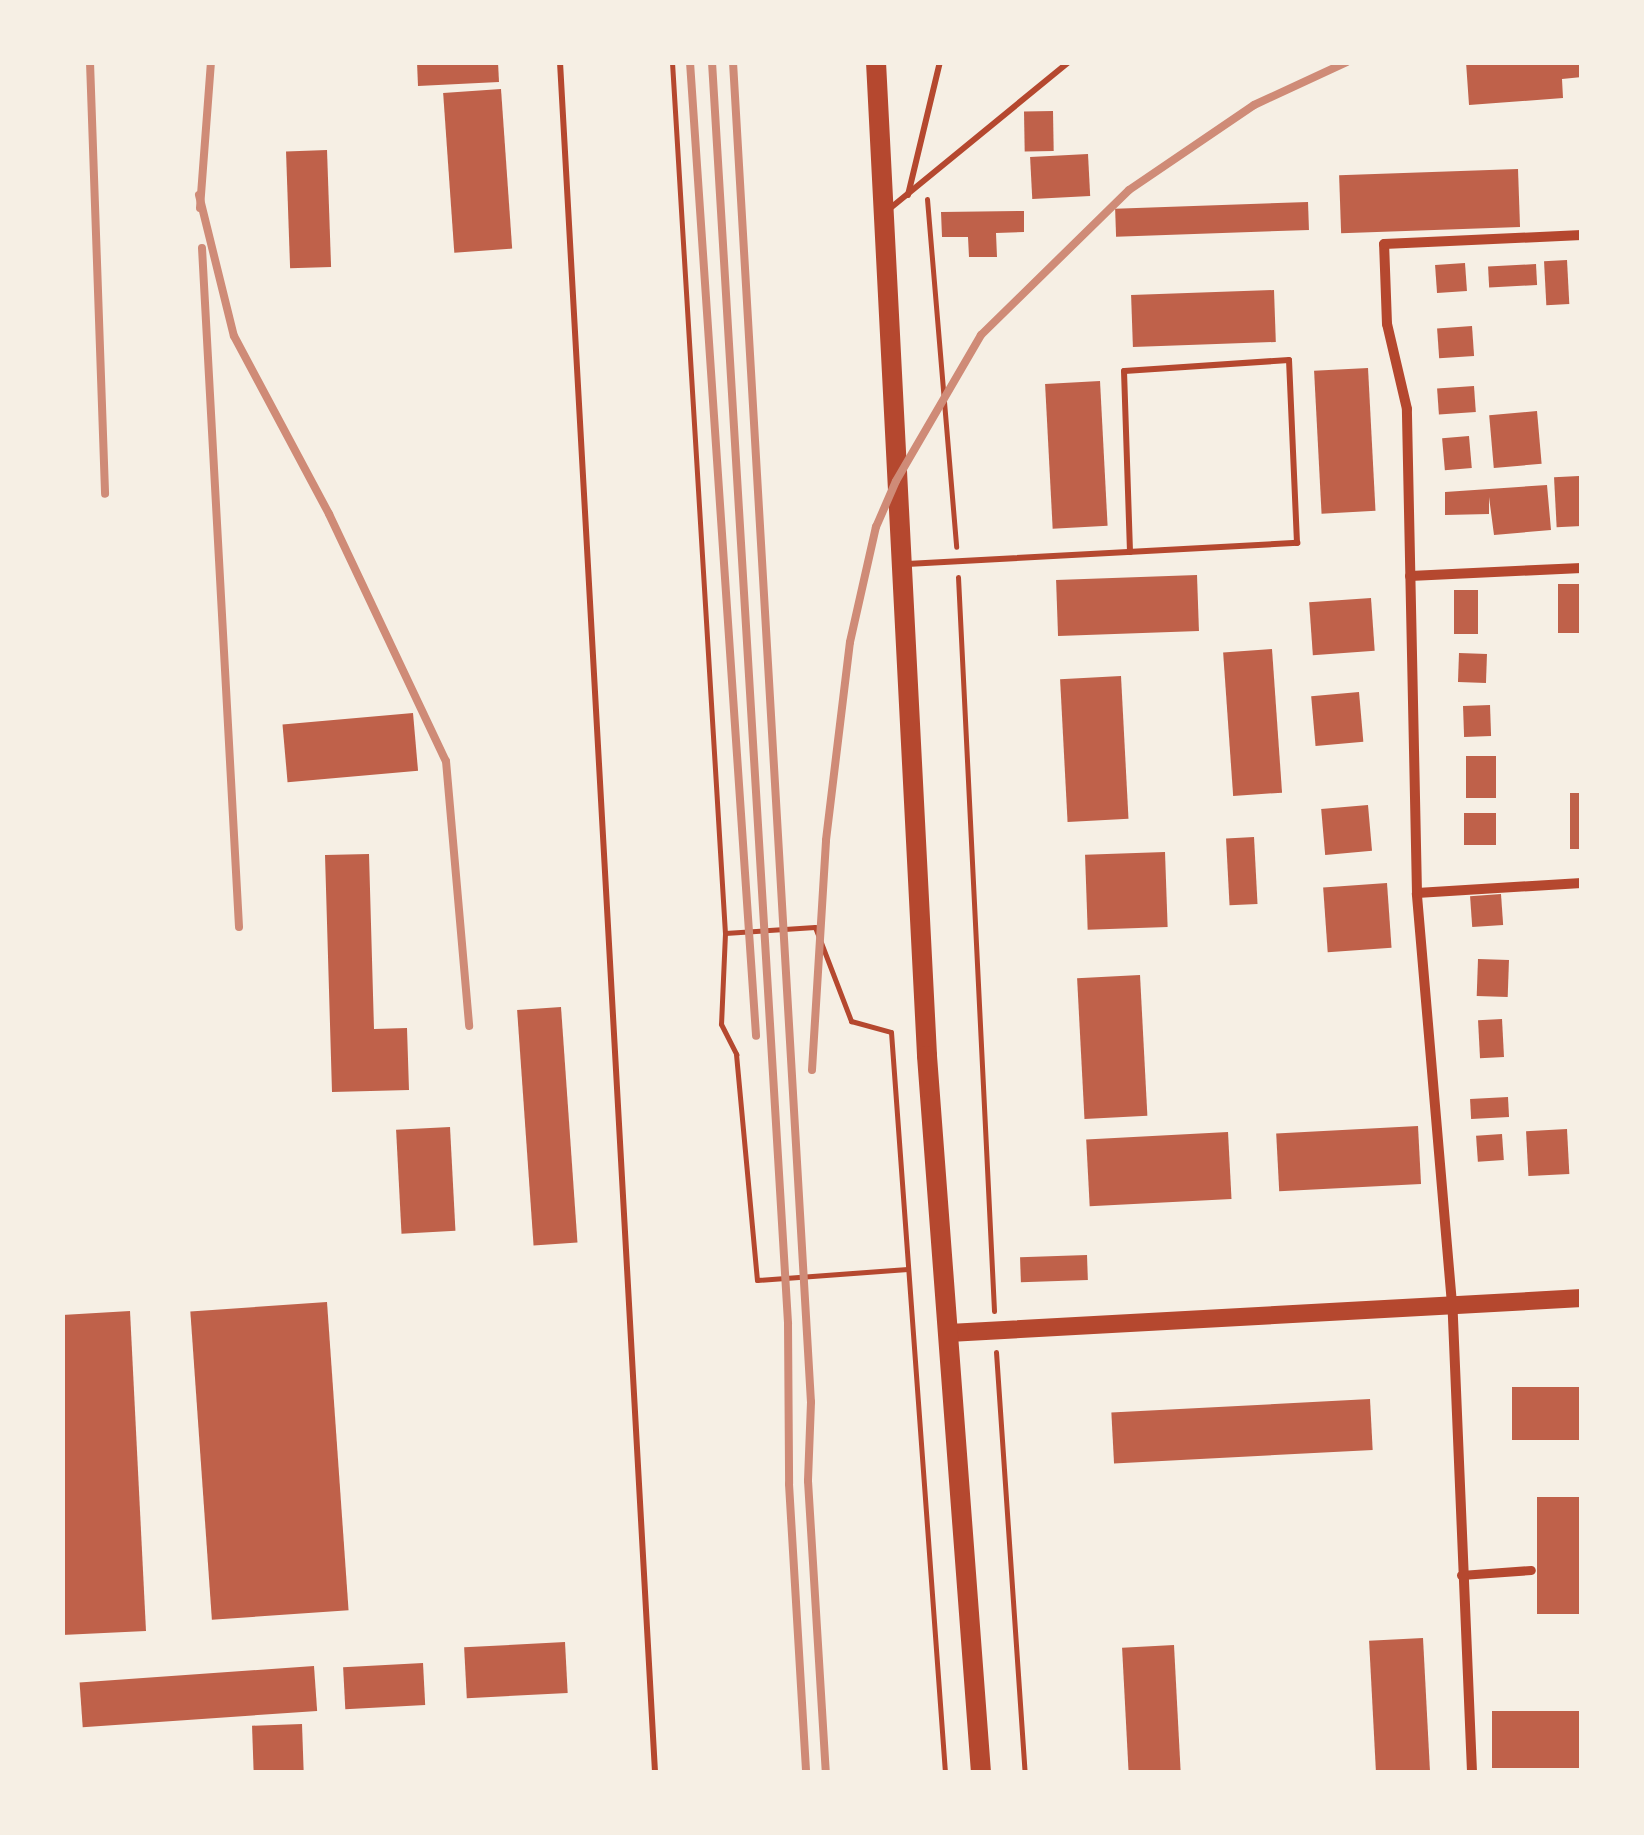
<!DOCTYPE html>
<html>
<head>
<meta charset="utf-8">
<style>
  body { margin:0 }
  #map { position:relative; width:1644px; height:1835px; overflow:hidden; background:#f6efe4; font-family:"Roboto Condensed",sans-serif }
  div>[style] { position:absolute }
  .building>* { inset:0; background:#bf614a; transform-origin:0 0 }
  .path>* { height:5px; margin:-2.5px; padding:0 2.5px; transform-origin:2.5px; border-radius:2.5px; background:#b5482f }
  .service>* { height:6px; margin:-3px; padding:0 3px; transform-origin:3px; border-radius:3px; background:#b5482f }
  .pedestrian>* { height:9px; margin:-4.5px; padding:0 4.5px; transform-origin:4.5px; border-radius:4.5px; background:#b5482f }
  .minor>* { height:10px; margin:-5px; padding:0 5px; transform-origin:5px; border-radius:5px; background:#b5482f }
  .tertiary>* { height:18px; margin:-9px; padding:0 9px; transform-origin:9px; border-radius:9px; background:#b5482f }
  .secondary>* { height:20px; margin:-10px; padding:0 10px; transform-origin:10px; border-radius:10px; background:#b5482f }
  .rail>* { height:8px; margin:-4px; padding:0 4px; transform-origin:4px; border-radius:4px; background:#cf8b77 }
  span { translate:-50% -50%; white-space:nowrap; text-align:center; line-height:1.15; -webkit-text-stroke:10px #f6efe4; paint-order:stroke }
  .frame { position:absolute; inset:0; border:65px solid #f6efe4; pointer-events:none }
</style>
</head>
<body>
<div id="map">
  <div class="building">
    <i style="clip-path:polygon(417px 62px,498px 62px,499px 82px,418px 86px)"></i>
    <i style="clip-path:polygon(1466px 62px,1582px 62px,1582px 77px,1562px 79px,1563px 98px,1469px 105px)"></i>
    <i style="left:501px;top:89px;width:160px;height:58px;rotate:86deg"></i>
    <i style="left:1053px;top:111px;width:40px;height:29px;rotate:89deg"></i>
    <i style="left:327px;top:150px;width:117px;height:41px;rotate:88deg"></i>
    <i style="left:1088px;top:154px;width:42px;height:58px;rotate:87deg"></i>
    <i style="left:1518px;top:169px;width:58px;height:179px;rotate:88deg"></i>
    <i style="left:1308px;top:202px;width:28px;height:193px;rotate:88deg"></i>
    <i style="clip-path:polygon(1024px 211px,1024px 232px,996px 233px,997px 257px,969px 257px,968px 237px,942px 237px,941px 212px)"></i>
    <i style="left:1567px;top:260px;width:44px;height:23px;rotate:87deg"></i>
    <i style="left:1465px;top:263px;width:28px;height:30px;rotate:86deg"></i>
    <i style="left:1536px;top:264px;width:21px;height:48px;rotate:87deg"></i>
    <i style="left:1274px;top:290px;width:52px;height:143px;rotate:88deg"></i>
    <i style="left:1472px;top:326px;width:30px;height:35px;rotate:86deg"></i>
    <i style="left:1368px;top:368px;width:143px;height:54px;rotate:87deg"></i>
    <i style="left:1100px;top:381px;width:145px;height:55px;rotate:87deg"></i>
    <i style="left:1474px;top:386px;width:26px;height:37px;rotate:86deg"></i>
    <i style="left:1537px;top:411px;width:53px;height:48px;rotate:85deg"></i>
    <i style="left:1469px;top:436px;width:32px;height:27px;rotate:85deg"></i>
    <i style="left:1579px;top:476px;width:50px;height:25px;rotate:87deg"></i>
    <i style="clip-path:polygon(1547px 485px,1551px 530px,1494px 535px,1489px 497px,1489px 514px,1445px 515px,1445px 492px)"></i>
    <i style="left:1197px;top:575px;width:56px;height:141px;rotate:88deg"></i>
    <i style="left:1582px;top:584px;width:49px;height:24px;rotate:90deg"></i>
    <i style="left:1454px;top:590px;width:24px;height:44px"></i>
    <i style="left:1371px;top:598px;width:53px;height:62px;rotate:86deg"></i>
    <i style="left:1272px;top:649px;width:144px;height:49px;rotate:86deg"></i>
    <i style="left:1459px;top:653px;width:28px;height:29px;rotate:2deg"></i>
    <i style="left:1121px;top:676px;width:143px;height:61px;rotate:87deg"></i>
    <i style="left:1359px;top:692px;width:50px;height:48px;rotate:85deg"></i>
    <i style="left:1490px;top:705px;width:31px;height:27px;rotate:88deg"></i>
    <i style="left:413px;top:713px;width:58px;height:131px;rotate:85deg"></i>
    <i style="left:1466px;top:756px;width:30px;height:42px"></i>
    <i style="left:1570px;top:793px;width:12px;height:56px"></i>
    <i style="left:1368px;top:805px;width:46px;height:47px;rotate:85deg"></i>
    <i style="left:1464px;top:813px;width:32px;height:32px"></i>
    <i style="left:1254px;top:837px;width:67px;height:28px;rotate:87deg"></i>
    <i style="left:1165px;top:852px;width:75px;height:80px;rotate:88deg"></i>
    <i style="clip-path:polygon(369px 854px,374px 1029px,407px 1028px,409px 1090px,332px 1092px,325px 855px)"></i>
    <i style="left:1387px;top:883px;width:65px;height:64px;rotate:86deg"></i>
    <i style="left:1501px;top:894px;width:31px;height:31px;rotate:86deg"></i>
    <i style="left:1478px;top:959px;width:31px;height:37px;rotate:2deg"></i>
    <i style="left:1140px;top:975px;width:141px;height:63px;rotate:87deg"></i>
    <i style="left:561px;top:1007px;width:236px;height:44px;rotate:86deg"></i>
    <i style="left:1502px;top:1019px;width:38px;height:24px;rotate:87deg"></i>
    <i style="left:1508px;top:1097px;width:20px;height:38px;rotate:87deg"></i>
    <i style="left:1418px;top:1126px;width:58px;height:142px;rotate:87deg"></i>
    <i style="left:450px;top:1127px;width:104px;height:54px;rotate:87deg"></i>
    <i style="left:1567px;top:1129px;width:45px;height:41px;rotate:87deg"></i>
    <i style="left:1228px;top:1132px;width:67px;height:142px;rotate:87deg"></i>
    <i style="left:1502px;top:1134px;width:26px;height:26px;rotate:86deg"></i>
    <i style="left:1087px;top:1255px;width:25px;height:67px;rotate:88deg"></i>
    <i style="left:327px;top:1302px;width:309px;height:137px;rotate:86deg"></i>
    <i style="clip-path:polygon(130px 1311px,146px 1631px,62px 1635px,62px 1315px)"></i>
    <i style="left:1582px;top:1387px;width:53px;height:70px;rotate:90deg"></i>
    <i style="left:1370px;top:1399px;width:51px;height:259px;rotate:87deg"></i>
    <i style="left:1582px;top:1497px;width:117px;height:45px;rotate:90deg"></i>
    <i style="left:1423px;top:1638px;width:134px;height:54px;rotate:87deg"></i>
    <i style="left:565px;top:1642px;width:51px;height:101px;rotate:87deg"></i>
    <i style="left:1174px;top:1645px;width:127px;height:52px;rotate:87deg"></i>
    <i style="left:423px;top:1663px;width:42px;height:80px;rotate:87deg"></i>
    <i style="left:314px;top:1666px;width:45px;height:235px;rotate:86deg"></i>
    <i style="left:1582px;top:1711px;width:57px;height:90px;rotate:90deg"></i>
    <i style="left:302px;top:1724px;width:48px;height:50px;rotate:88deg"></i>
  </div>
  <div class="path">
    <i style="left:672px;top:62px;width:873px;rotate:86.52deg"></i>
    <i style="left:725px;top:933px;width:90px;rotate:-3.8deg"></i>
    <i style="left:815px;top:927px;width:101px;rotate:69deg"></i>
    <i style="left:851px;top:1021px;width:41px;rotate:15.4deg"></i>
    <i style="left:891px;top:1032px;width:742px;rotate:85.83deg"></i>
    <i style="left:927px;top:199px;width:349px;rotate:85.2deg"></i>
    <i style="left:958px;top:577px;width:735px;rotate:87.19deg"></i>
    <i style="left:725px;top:933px;width:91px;rotate:92.5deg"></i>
    <i style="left:721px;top:1024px;width:34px;rotate:63deg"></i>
    <i style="left:736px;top:1054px;width:227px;rotate:84.7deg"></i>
    <i style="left:757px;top:1280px;width:151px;rotate:-4.2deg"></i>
    <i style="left:996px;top:1352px;width:421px;rotate:86.1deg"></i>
  </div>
  <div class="service">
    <i style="left:560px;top:62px;width:1713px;rotate:86.82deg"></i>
    <i style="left:908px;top:195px;width:137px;rotate:-76.5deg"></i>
    <i style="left:888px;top:210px;width:234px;rotate:-39.3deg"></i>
    <i style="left:907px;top:564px;width:391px;rotate:-3.1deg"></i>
    <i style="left:1297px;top:543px;width:183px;rotate:-92.5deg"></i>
    <i style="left:1289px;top:360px;width:165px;rotate:176.2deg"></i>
    <i style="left:1124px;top:371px;width:181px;rotate:88.1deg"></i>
  </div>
  <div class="pedestrian">
    <i style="left:1461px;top:1575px;width:70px;rotate:-4.1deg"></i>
  </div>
  <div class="minor">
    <i style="left:1410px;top:576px;width:172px;rotate:-2.7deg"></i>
    <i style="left:1417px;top:893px;width:165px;rotate:-3.5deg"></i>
    <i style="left:1472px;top:1772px;width:468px;rotate:-92.4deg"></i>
    <i style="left:1452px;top:1304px;width:412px;rotate:-94.9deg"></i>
    <i style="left:1417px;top:893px;width:484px;rotate:-91.2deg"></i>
    <i style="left:1407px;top:409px;width:87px;rotate:-103.2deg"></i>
    <i style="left:1387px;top:324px;width:80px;rotate:-92.1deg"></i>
    <i style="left:1384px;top:244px;width:198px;rotate:-2.6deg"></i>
  </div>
  <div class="tertiary">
    <i style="left:949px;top:1333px;width:634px;rotate:-3.16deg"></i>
  </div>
  <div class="secondary">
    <i style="left:876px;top:62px;width:995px;rotate:87.06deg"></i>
    <i style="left:927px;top:1056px;width:718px;rotate:85.69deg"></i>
  </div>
  <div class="rail">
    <i style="left:90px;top:62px;width:432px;rotate:88deg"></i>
    <i style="left:690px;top:62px;width:976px;rotate:86.12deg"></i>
    <i style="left:712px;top:62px;width:1264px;rotate:86.55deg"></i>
    <i style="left:788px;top:1324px;width:160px;rotate:89.6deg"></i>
    <i style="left:789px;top:1484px;width:289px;rotate:86.6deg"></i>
    <i style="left:733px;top:62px;width:1342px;rotate:86.67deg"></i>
    <i style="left:811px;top:1402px;width:79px;rotate:92.2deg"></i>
    <i style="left:808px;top:1481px;width:292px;rotate:86.5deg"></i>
    <i style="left:199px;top:195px;width:145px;rotate:76.1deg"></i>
    <i style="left:234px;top:336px;width:202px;rotate:61.9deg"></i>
    <i style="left:329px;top:514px;width:273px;rotate:64.7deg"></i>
    <i style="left:446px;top:761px;width:266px;rotate:85deg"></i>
    <i style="left:200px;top:208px;width:146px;rotate:-85.7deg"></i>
    <i style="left:202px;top:248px;width:680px;rotate:86.88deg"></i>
    <i style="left:812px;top:1070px;width:230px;rotate:-86.5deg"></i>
    <i style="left:826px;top:840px;width:199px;rotate:-83.1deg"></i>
    <i style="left:850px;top:642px;width:118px;rotate:-77.3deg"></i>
    <i style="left:876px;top:527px;width:50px;rotate:-66.5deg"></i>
    <i style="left:896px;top:481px;width:169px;rotate:-59.8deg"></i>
    <i style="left:981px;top:335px;width:207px;rotate:-44.4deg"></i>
    <i style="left:1129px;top:190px;width:151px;rotate:-34.2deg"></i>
    <i style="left:1254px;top:105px;width:102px;rotate:-24.8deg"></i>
  </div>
  <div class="frame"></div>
</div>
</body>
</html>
